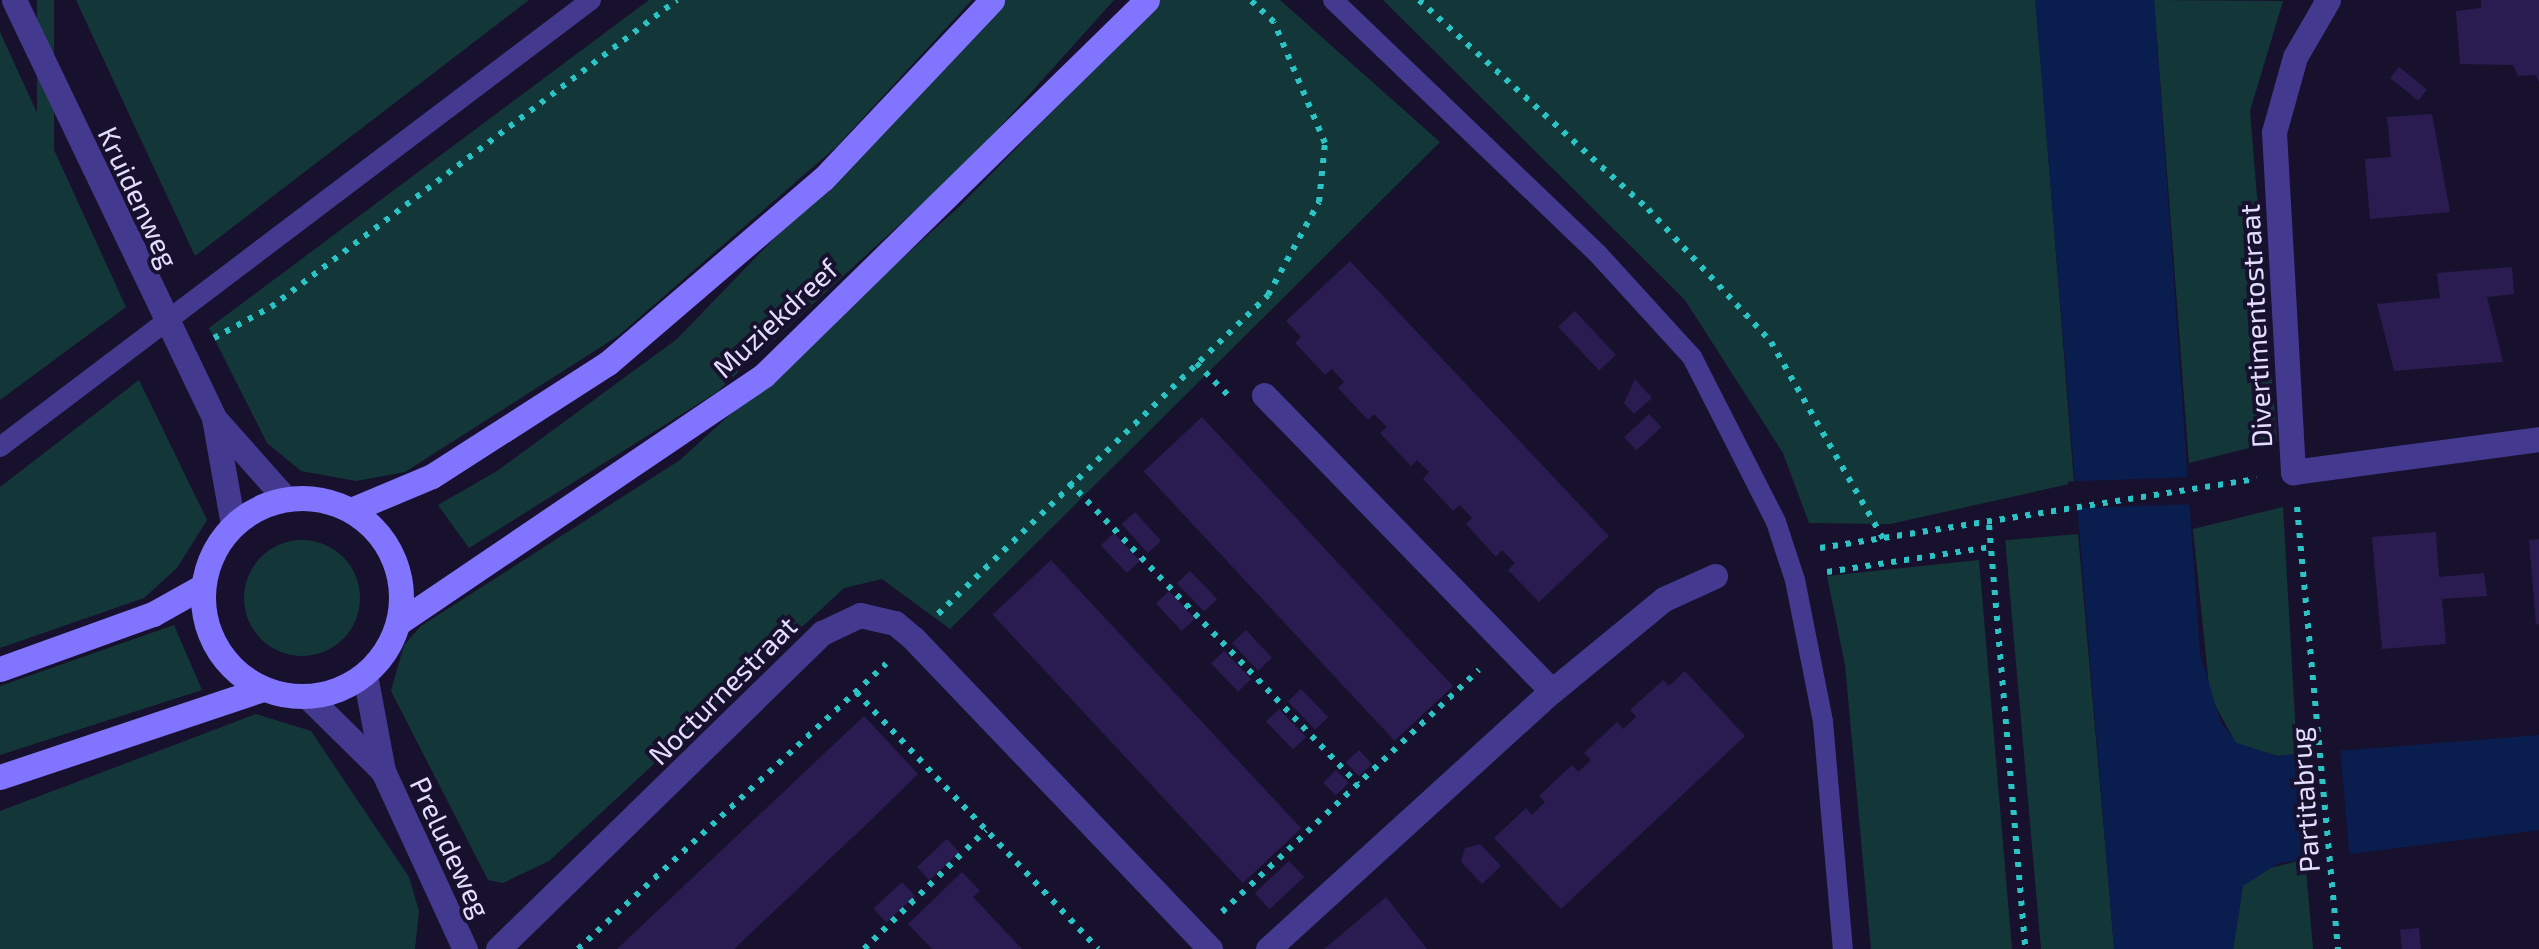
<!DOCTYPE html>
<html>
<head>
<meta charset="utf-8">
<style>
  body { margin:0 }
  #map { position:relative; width:2539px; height:949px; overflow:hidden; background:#18112e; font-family:"Exo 2",sans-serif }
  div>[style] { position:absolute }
  .green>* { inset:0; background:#133738; transform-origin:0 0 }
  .round { border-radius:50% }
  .water>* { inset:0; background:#091d4f }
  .pier>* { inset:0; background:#18112e; transform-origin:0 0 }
  .building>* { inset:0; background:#2a1c50; transform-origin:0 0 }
  .path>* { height:6px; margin-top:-3px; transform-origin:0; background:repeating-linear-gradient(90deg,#2bc4c5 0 5px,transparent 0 13px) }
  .service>* { height:20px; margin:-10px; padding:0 10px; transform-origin:10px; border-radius:10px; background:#433a8f }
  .minor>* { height:25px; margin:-12.5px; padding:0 12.5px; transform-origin:12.5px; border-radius:12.5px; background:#433a8f }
  .secondary>* { height:25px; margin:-12.5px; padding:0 12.5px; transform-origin:12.5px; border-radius:12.5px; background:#8174ff }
  .secondary>.ring { margin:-12.5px; padding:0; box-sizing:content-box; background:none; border:25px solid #8174ff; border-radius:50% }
  span { translate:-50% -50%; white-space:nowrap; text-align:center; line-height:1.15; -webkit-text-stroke:8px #18112e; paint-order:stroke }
  .street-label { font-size:28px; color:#e3ddff }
</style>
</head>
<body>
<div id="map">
  <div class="green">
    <i style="left:37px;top:0;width:17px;height:232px"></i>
    <i style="clip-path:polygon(76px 0,529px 0,195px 256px)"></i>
    <i style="clip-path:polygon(649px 0,972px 0,836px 147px,618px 336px,405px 472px,356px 481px,301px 471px,267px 443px,209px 328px)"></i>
    <i style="clip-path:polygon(1004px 0,1114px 0,974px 156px,717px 392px,469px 548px,438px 505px,497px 471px,677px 339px)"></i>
    <i style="clip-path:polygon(1161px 0,1280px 0,1440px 142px,950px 629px,882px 579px,844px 588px,549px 861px,503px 883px,488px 880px,391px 691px,404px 645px,421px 626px,680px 460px,960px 206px)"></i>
    <i style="clip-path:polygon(1383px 0,2036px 0,2074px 483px,1890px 524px,1809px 523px,1783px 453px,1685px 300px)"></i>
    <i style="clip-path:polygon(2154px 0,2283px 1px,2250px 111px,2277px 441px,2189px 463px)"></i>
    <i style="clip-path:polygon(0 32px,126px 307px,0 400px)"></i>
    <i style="clip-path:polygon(139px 380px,207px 520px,177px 568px,144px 598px,0 648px,0 487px)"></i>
    <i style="clip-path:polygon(2283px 507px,2297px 754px,2277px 756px,2236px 743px,2210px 696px,2193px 529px)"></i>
    <i style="left:2078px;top:534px;width:417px;height:73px;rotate:85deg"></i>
    <i class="round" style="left:244px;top:540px;width:116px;height:116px"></i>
    <i style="clip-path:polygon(1979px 560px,2012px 949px,1871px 949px,1845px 665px,1827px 576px)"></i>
    <i style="clip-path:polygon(174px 625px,202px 690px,0 755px,0 686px)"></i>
    <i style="clip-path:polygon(256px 714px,311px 731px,409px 877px,419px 911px,415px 949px,0 949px,0 811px)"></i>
    <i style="clip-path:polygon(2305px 859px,2313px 949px,2233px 949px,2243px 885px,2259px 871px)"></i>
  </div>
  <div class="water">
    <i style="clip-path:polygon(2035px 0,2154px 0,2200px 654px,2221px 723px,2237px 743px,2277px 756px,2539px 735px,2539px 830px,2279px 863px,2243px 886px,2233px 949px,2114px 949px)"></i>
  </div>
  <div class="pier">
    <i style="left:2195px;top:477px;width:27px;height:127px;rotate:88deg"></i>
    <i style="left:2340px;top:746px;width:113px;height:40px;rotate:85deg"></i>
  </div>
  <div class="building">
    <i style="clip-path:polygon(2481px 0,2539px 0,2539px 83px,2536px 75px,2518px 76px,2513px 65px,2460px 64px,2456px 11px,2481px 8px)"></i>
    <i style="left:2399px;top:67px;width:36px;height:14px;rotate:39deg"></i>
    <i style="clip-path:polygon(2432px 114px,2450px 212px,2370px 219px,2365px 159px,2391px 157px,2387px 117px)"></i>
    <i style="clip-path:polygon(1350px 261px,1609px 536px,1539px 602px,1508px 570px,1515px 563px,1502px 550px,1496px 557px,1466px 524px,1472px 518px,1460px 505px,1453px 511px,1423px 479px,1429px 472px,1417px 460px,1411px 466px,1380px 433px,1387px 427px,1374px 414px,1368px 420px,1338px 388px,1344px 382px,1332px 369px,1325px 375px,1295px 343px,1301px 337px,1286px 321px)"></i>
    <i style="clip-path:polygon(2512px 267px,2514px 294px,2487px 297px,2503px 362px,2394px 371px,2377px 304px,2440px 298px,2437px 273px)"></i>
    <i style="left:1575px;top:311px;width:60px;height:23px;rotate:47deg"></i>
    <i style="clip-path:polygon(1635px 379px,1652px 398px,1634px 414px,1624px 403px)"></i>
    <i style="left:1649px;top:414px;width:18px;height:34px;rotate:47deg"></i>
    <i style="left:1202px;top:417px;width:368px;height:80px;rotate:47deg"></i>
    <i style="left:1135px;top:512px;width:39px;height:18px;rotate:48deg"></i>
    <i style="clip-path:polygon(2436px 532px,2439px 577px,2484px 573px,2487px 596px,2442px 599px,2446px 644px,2382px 649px,2372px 537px)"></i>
    <i style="left:1114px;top:533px;width:38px;height:18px;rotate:47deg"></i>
    <i style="clip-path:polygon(2539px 539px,2539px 624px,2536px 625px,2529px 540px)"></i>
    <i style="left:1051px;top:560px;width:367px;height:80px;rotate:47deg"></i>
    <i style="left:1190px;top:571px;width:39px;height:18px;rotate:46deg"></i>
    <i style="left:1169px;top:591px;width:38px;height:18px;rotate:47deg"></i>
    <i style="left:1246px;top:630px;width:38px;height:19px;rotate:47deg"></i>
    <i style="left:1224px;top:651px;width:39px;height:18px;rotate:46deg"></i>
    <i style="clip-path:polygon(1685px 671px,1745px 736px,1561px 909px,1494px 838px,1526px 808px,1532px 815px,1545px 802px,1539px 796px,1572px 765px,1578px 772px,1591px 760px,1584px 753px,1617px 722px,1623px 729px,1636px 717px,1630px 710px,1663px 680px,1669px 686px)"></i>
    <i style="left:1301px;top:689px;width:39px;height:18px;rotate:46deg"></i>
    <i style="left:1279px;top:709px;width:39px;height:18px;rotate:46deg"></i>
    <i style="clip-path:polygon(864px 716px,918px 774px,872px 819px,734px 949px,617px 949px)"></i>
    <i style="left:1359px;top:750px;width:19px;height:18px;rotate:47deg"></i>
    <i style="left:1336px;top:770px;width:18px;height:18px;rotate:45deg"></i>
    <i style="left:947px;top:839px;width:18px;height:41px;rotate:47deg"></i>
    <i style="clip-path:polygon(1480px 844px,1501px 866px,1482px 884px,1461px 862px,1465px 848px)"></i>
    <i style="left:1289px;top:861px;width:22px;height:47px;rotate:47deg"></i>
    <i style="clip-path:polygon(962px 872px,980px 891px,973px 897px,1022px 949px,932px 949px,908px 924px)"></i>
    <i style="left:902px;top:882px;width:19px;height:39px;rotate:47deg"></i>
    <i style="clip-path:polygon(1386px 897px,1427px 949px,1324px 949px)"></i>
    <i style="left:2419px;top:928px;width:21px;height:19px;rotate:85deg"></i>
  </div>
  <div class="path">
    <i style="left:1419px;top:0;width:310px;rotate:42.4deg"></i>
    <i style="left:1648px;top:209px;width:181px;rotate:47.2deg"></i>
    <i style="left:1771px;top:342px;width:230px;rotate:60.3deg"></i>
    <i style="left:214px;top:338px;width:65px;rotate:-28.5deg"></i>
    <i style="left:271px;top:307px;width:509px;rotate:-37.1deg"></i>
    <i style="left:1196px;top:363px;width:45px;rotate:45deg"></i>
    <i style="left:1069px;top:482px;width:418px;rotate:46.3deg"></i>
    <i style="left:2297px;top:507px;width:444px;rotate:84.7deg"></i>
    <i style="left:1989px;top:525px;width:426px;rotate:85.1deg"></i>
    <i style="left:1820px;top:548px;width:442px;rotate:-9deg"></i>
    <i style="left:1827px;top:572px;width:166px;rotate:-8.7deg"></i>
    <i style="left:938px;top:614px;width:459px;rotate:-44deg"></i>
    <i style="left:1268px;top:295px;width:106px;rotate:-61.3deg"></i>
    <i style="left:1319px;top:202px;width:59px;rotate:-84.2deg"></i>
    <i style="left:1325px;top:143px;width:131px;rotate:-112.9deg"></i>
    <i style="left:1274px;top:22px;width:33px;rotate:-137deg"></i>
    <i style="left:856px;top:692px;width:353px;rotate:46.7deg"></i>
    <i style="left:1222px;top:912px;width:353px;rotate:-43.3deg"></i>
    <i style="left:578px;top:949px;width:420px;rotate:-42.8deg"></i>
    <i style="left:864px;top:949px;width:170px;rotate:-44.3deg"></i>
  </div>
  <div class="service">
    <i style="left:1333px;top:0;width:366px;rotate:43.8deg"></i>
    <i style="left:1597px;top:253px;width:141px;rotate:47.6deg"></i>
    <i style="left:1692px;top:357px;width:185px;rotate:63deg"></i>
    <i style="left:1776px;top:522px;width:61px;rotate:71.9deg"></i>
    <i style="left:1795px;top:580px;width:145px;rotate:78.8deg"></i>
    <i style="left:1823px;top:722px;width:228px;rotate:85deg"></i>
    <i style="left:0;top:447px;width:741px;rotate:-37.1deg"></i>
  </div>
  <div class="minor">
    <i style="left:14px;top:0;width:463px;rotate:64.4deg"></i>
    <i style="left:214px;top:418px;width:108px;rotate:48.4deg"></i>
    <i style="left:2328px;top:0;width:66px;rotate:120.1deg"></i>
    <i style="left:2295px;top:57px;width:78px;rotate:105.6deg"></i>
    <i style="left:2274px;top:132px;width:341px;rotate:86.8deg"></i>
    <i style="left:2293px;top:472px;width:248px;rotate:-7.6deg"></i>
    <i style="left:1264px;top:395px;width:413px;rotate:45.8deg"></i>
    <i style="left:214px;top:418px;width:109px;rotate:79.9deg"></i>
    <i style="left:365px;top:675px;width:98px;rotate:79.4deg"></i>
    <i style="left:383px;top:771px;width:196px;rotate:65.3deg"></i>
    <i style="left:308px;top:697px;width:105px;rotate:44.6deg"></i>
    <i style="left:498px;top:949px;width:453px;rotate:-44.3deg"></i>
    <i style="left:822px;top:633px;width:42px;rotate:-25.3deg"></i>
    <i style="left:860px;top:615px;width:36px;rotate:13deg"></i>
    <i style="left:895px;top:623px;width:23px;rotate:40deg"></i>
    <i style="left:913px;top:638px;width:430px;rotate:46.3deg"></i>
    <i style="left:1268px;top:949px;width:384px;rotate:-42.3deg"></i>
    <i style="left:1552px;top:691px;width:145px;rotate:-39.4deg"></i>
    <i style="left:1664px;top:599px;width:56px;rotate:-24.3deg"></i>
  </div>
  <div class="secondary">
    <i class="ring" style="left:203px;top:498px;width:173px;height:173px"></i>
    <i style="left:351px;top:510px;width:88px;rotate:-22.8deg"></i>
    <i style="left:432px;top:476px;width:209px;rotate:-32.7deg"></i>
    <i style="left:608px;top:363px;width:283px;rotate:-40.6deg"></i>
    <i style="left:823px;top:179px;width:246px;rotate:-46.6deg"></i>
    <i style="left:398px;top:623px;width:442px;rotate:-34.1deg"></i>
    <i style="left:764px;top:375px;width:536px;rotate:-44.4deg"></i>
    <i style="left:0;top:669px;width:163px;rotate:-19.8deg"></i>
    <i style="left:153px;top:614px;width:57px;rotate:-29.2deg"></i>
    <i style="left:0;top:777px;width:277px;rotate:-18.5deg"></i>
  </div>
  <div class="street-label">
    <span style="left:139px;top:197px;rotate:65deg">Kruidenweg</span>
    <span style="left:775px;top:318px;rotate:-43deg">Muziekdreef</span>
    <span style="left:2255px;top:326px;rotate:-93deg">Divertimentostraat</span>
    <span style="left:722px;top:690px;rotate:-45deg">Nocturnestraat</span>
    <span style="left:2304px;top:800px;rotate:-94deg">Partitabrug</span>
    <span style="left:451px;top:847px;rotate:65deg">Preludeweg</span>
  </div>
</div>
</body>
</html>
